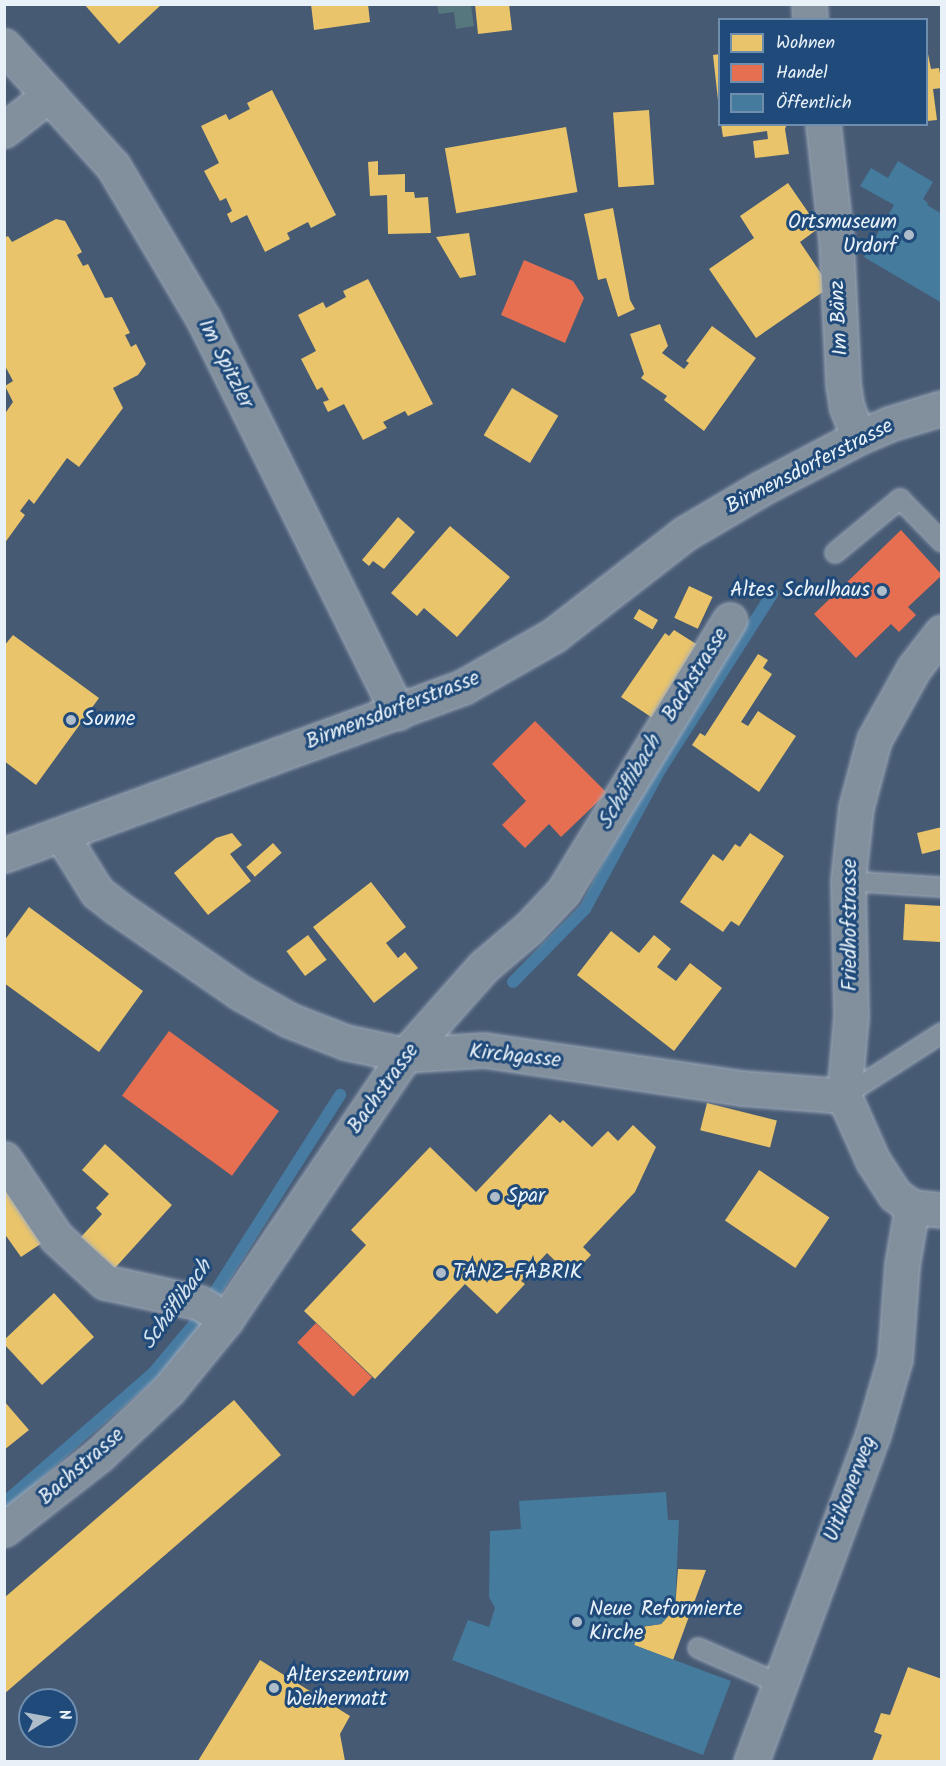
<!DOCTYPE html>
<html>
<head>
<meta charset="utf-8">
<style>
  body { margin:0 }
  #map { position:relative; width:946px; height:1766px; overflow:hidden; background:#465a74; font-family:Kalam,sans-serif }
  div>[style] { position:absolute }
  .green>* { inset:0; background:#57777f }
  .homes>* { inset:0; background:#e9c46a; transform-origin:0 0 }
  .shops>* { inset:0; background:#e76f51; transform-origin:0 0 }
  .public>* { inset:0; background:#457b9d }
  .stream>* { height:12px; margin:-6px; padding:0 6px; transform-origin:6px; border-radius:6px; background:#487ba1 }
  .roads { filter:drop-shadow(0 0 2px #a2acba) drop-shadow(0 0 2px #a2acba) }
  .service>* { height:18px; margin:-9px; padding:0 9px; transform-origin:9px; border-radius:9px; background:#828f9d }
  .minor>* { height:33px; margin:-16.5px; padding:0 16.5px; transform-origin:16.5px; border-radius:16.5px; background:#828f9d }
  .secondary>* { height:33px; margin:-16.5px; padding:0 16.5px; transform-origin:16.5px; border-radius:16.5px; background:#828f9d }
  .dots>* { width:16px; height:16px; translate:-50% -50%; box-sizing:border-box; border:3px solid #1f4a7a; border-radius:50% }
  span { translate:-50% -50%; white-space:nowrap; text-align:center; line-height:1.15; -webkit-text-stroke:6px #1f4a7a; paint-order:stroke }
  .poi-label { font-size:21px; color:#e8f1f8 }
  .right { translate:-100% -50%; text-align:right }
  .left { translate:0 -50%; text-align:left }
  .street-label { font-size:21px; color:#e8f1f8 }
  .water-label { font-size:22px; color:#d0e0ec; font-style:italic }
  .frame { position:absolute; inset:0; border:6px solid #e8f1f8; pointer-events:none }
  .legend { position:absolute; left:718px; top:18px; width:210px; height:108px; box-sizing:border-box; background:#1f4a7a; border:2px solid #6f8dac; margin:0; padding:8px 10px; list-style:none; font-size:18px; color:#e8f1f8 }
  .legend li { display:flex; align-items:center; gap:12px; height:30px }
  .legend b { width:30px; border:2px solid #6f8dac }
  .north { position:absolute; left:18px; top:1688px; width:60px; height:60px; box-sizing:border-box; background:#1f4a7a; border:2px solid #6f8dac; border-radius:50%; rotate:79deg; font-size:16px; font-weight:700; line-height:24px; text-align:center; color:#e8f1f8 }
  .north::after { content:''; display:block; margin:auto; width:21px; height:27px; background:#afbcca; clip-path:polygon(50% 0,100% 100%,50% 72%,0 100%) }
</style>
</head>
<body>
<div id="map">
  <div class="green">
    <i style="clip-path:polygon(437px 5px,471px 5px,474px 26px,456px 29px,454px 12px,439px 14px)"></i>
  </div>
  <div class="homes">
    <i style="clip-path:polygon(84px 4px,162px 4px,119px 44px)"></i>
    <i style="clip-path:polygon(311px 4px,368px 4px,370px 22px,314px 30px)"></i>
    <i style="clip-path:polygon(475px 4px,509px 4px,512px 30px,478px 34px)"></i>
    <i style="clip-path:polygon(927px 49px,931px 69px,939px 68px,942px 85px,942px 88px,933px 89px,937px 120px,927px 121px)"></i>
    <i style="clip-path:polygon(720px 54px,720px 100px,718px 100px,713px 55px)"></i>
    <i style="clip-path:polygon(272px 90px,336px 215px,311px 228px,308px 222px,287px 233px,290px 239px,265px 252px,247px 215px,231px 223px,227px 214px,232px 211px,226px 198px,220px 201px,204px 171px,219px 163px,201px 126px,226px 114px,229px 120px,250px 109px,247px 103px)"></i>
    <i style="left:649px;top:110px;width:75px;height:36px;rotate:86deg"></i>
    <i style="clip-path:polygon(721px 124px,787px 124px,785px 129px,789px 154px,755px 158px,753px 141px,768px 139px,767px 131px,723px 137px)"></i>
    <i style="left:566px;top:127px;width:66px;height:123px;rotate:80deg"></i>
    <i style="clip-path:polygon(378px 161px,378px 175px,405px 174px,405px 192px,414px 192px,415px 198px,428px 197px,431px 233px,388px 234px,387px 195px,370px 196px,368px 162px)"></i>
    <i style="clip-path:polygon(788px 183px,819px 228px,800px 242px,830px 287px,756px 338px,709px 269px,754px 238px,740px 216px)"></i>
    <i style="clip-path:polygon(613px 208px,630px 300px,635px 309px,618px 317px,606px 278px,598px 280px,584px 214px)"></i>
    <i style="clip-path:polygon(56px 219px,65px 221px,82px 252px,77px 255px,83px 266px,88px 264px,105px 298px,112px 297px,130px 333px,125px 335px,131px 347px,136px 344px,146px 364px,138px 375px,113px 388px,123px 408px,79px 467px,67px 458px,34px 504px,29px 499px,20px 511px,25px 515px,4px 544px,4px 415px,13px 402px,5px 386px,13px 381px,4px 364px,4px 238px,8px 236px,12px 242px)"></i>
    <i style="clip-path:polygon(469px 233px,476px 275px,460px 278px,436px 237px)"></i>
    <i style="clip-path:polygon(368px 279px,433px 404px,408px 416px,405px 411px,383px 422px,387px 428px,363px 440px,344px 404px,328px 412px,323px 402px,329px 400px,322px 387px,317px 390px,301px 359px,316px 351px,298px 315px,323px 302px,326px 308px,346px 297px,343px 291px)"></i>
    <i style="clip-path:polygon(660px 324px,668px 346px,662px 353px,684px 369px,689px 363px,686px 361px,712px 326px,756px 358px,704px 431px,664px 400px,667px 396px,641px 378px,644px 374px,630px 334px)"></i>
    <i style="left:512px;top:388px;width:54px;height:55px;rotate:31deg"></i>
    <i style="clip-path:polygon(398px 517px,415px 532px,384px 569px,373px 561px,369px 566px,362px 560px)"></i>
    <i style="clip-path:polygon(450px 526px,510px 577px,457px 637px,424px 608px,417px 616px,391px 593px)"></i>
    <i style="left:689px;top:586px;width:26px;height:35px;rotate:25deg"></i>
    <i style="left:639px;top:609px;width:22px;height:11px;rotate:30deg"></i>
    <i style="clip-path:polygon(674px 630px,701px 647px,654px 719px,621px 697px,665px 633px,669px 636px)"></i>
    <i style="clip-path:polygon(13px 635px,99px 698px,36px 785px,4px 761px,4px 646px)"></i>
    <i style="clip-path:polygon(758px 654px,768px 660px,763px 668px,772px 674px,741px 722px,748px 726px,758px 711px,796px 736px,759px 792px,692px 745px,700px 733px,705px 736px)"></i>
    <i style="clip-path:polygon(942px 827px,942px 849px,922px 854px,917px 833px)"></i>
    <i style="clip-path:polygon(232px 833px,242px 845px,230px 854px,251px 881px,208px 915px,174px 873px,216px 838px)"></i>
    <i style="clip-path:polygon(750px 833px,784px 856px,739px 926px,731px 921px,723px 932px,680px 902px,713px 854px,723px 861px,735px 844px,740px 847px)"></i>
    <i style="left:273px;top:843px;width:13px;height:36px;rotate:48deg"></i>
    <i style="clip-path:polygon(371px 882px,406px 927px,386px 943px,398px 958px,405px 952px,418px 968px,374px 1003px,313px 927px)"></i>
    <i style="left:905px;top:904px;width:37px;height:36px;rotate:3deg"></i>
    <i style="clip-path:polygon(29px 907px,143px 991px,99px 1052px,4px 983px,4px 941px)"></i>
    <i style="clip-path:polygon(611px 931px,639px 953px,654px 935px,671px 949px,657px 967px,676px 981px,690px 963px,722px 988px,674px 1051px,577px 975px)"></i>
    <i style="left:308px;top:935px;width:31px;height:27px;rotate:53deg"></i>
    <i style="left:707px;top:1103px;width:72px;height:28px;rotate:14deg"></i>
    <i style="clip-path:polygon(550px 1114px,560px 1123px,563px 1120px,592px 1147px,608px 1131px,618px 1141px,633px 1125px,656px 1147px,635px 1192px,583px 1247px,591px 1255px,571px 1276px,547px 1253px,521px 1281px,525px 1284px,497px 1314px,465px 1284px,375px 1379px,304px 1311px,366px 1245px,351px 1230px,430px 1147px,476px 1192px)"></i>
    <i style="clip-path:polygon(105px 1144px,172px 1205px,115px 1268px,81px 1237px,102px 1214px,96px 1208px,109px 1194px,82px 1170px)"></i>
    <i style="left:759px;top:1170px;width:85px;height:61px;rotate:34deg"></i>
    <i style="clip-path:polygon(4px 1180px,45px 1241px,21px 1257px,4px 1233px)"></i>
    <i style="clip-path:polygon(54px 1293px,94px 1337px,42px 1385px,4px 1344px,4px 1340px)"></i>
    <i style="clip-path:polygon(234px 1400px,281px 1455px,4px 1694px,4px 1598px)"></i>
    <i style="clip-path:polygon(4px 1401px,29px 1430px,4px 1450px)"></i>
    <i style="clip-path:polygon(678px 1569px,706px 1570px,673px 1660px,634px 1645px,641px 1627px,661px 1624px,675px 1609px)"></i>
    <i style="clip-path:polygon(260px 1660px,350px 1716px,340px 1734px,345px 1761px,198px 1761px)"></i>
    <i style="clip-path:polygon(908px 1667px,942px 1679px,942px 1761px,872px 1761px,882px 1735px,874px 1732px,881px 1713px,890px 1715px)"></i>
  </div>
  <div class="shops">
    <i style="clip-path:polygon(524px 260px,573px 281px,584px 298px,565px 343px,501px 315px)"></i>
    <i style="clip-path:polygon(901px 530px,942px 575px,908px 607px,916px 615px,899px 632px,891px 624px,856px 658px,814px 614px)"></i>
    <i style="clip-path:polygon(535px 721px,607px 793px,561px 837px,549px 824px,525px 848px,502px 825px,526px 801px,492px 764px)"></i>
    <i style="left:169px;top:1031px;width:136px;height:80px;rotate:36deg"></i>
    <i style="left:316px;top:1323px;width:78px;height:27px;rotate:44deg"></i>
  </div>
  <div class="public">
    <i style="clip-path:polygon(898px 161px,933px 182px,923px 199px,928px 203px,927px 205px,942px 214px,942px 303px,864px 257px,894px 205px,860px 186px,871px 168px,888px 178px)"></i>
    <i style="clip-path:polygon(666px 1492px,668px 1520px,679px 1520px,675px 1609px,661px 1624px,641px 1627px,634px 1645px,731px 1681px,703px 1755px,452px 1660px,468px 1620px,489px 1627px,495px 1608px,489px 1597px,490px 1531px,521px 1529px,519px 1501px)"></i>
  </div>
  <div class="stream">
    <i style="left:513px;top:982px;width:103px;rotate:-45.4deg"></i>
    <i style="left:585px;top:909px;width:158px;rotate:-61.7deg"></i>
    <i style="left:660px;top:770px;width:209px;rotate:-57.5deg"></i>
    <i style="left:4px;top:1503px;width:199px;rotate:-41.1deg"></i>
    <i style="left:154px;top:1372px;width:65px;rotate:-50deg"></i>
    <i style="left:196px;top:1322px;width:269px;rotate:-57.6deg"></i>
  </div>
  <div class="roads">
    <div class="service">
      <i style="left:835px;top:553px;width:85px;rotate:-39.7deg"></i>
      <i style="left:900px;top:499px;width:60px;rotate:45.7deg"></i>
      <i style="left:848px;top:881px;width:94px;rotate:3.7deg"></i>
      <i style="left:844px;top:1096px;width:117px;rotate:-32.7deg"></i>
      <i style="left:698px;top:1648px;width:90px;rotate:23.7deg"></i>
    </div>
    <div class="minor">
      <i style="left:809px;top:4px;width:16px;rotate:86deg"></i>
      <i style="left:4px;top:46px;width:162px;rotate:47.8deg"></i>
      <i style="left:113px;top:166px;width:177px;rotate:59.4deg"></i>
      <i style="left:203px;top:318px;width:440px;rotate:63.7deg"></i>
      <i style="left:823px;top:124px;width:116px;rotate:83.6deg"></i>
      <i style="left:836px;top:239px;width:145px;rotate:87.2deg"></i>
      <i style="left:843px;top:384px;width:24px;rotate:81deg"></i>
      <i style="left:847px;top:408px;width:31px;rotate:68deg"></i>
      <i style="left:4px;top:130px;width:57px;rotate:-37.9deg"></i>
      <i style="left:942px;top:632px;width:46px;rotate:127.9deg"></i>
      <i style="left:914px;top:668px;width:82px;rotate:119.1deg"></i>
      <i style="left:874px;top:740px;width:69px;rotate:105deg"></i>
      <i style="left:856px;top:807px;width:74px;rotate:96.2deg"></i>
      <i style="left:848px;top:881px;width:136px;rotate:88.7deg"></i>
      <i style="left:851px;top:1017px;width:79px;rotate:95.1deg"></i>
      <i style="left:844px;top:1096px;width:71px;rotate:66deg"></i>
      <i style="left:873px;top:1161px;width:40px;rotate:57.1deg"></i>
      <i style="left:895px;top:1195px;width:21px;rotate:35deg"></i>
      <i style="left:912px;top:1207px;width:30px;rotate:6deg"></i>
      <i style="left:62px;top:836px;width:66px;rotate:58deg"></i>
      <i style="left:97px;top:892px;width:24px;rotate:38deg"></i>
      <i style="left:116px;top:907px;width:150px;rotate:34.6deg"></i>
      <i style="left:239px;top:992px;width:57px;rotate:29.2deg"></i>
      <i style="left:289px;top:1020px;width:60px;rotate:21.4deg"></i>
      <i style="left:345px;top:1042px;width:61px;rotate:12.2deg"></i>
      <i style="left:405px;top:1055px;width:79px;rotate:-3.6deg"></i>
      <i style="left:484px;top:1050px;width:261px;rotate:8.4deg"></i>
      <i style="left:742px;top:1088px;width:102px;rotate:4.5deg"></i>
      <i style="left:4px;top:1159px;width:94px;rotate:56.3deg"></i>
      <i style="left:56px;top:1237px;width:67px;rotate:42.6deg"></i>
      <i style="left:105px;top:1282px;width:97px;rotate:12.5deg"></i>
      <i style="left:200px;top:1303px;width:31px;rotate:32deg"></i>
      <i style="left:4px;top:1529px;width:120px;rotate:-37.9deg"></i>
      <i style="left:99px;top:1455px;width:96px;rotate:-43.3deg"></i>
      <i style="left:169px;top:1389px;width:90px;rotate:-50.8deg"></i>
      <i style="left:226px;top:1319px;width:319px;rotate:-55.9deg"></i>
      <i style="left:405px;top:1055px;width:118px;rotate:-48.4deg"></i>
      <i style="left:483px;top:967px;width:60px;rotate:-40.3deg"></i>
      <i style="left:529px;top:928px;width:50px;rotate:-46.6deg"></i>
      <i style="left:563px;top:892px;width:319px;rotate:-58.5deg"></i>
      <i style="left:751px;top:1762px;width:350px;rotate:-69.6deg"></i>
      <i style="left:873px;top:1434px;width:78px;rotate:-73.7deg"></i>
      <i style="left:895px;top:1359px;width:94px;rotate:-85.7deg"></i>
      <i style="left:902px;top:1265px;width:59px;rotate:-80.2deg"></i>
    </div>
    <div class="secondary">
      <i style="left:4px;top:855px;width:489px;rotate:-20.1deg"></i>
      <i style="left:463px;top:687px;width:105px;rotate:-29.7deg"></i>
      <i style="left:554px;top:635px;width:165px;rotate:-37.8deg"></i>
      <i style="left:684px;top:534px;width:88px;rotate:-30.6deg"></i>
      <i style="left:760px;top:489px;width:112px;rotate:-27.7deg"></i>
      <i style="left:859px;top:437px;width:33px;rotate:-23deg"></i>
      <i style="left:889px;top:424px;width:55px;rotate:-16.8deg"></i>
    </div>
  </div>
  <div class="dots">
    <i style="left:909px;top:235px;background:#afbcca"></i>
    <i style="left:882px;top:591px;background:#afbcca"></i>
    <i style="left:71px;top:720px;background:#afbcca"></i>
    <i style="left:495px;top:1197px;background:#afbcca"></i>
    <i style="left:441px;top:1273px;background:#afbcca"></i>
    <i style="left:577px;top:1622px;background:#afbcca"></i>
    <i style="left:274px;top:1688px;background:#afbcca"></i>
  </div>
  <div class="poi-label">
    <span class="right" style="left:897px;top:235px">Ortsmuseum<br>Urdorf</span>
    <span class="right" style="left:870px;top:591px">Altes Schulhaus</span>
    <span class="left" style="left:83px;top:720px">Sonne</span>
    <span class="left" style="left:507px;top:1197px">Spar</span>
    <span class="left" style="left:453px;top:1273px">TANZ-FABRIK</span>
    <span class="left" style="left:589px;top:1622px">Neue Reformierte<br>Kirche</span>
    <span class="left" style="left:286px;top:1688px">Alterszentrum<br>Weihermatt</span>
  </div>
  <div class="street-label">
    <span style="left:840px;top:318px;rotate:-93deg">Im Bänz</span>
    <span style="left:225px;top:364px;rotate:63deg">Im Spitzler</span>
    <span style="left:810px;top:467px;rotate:-27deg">Birmensdorferstrasse</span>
    <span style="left:696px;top:675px;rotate:-58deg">Bachstrasse</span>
    <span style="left:393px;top:711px;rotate:-21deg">Birmensdorferstrasse</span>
    <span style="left:851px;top:925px;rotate:-90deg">Friedhofstrasse</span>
    <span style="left:515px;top:1057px;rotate:6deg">Kirchgasse</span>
    <span style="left:384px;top:1089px;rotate:-54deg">Bachstrasse</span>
    <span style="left:82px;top:1467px;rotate:-41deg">Bachstrasse</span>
    <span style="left:851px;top:1489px;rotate:-69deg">Uitikonerweg</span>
  </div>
  <div class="water-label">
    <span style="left:630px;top:783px;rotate:-60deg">Schäflibach</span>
    <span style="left:177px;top:1305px;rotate:-54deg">Schäflibach</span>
  </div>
  <div class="frame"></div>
  <ul class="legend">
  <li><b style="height:16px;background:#e9c46a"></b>Wohnen</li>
  <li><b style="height:16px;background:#e76f51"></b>Handel</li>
  <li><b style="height:16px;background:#457b9d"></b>Öffentlich</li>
  </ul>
  <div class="north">N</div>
</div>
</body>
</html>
